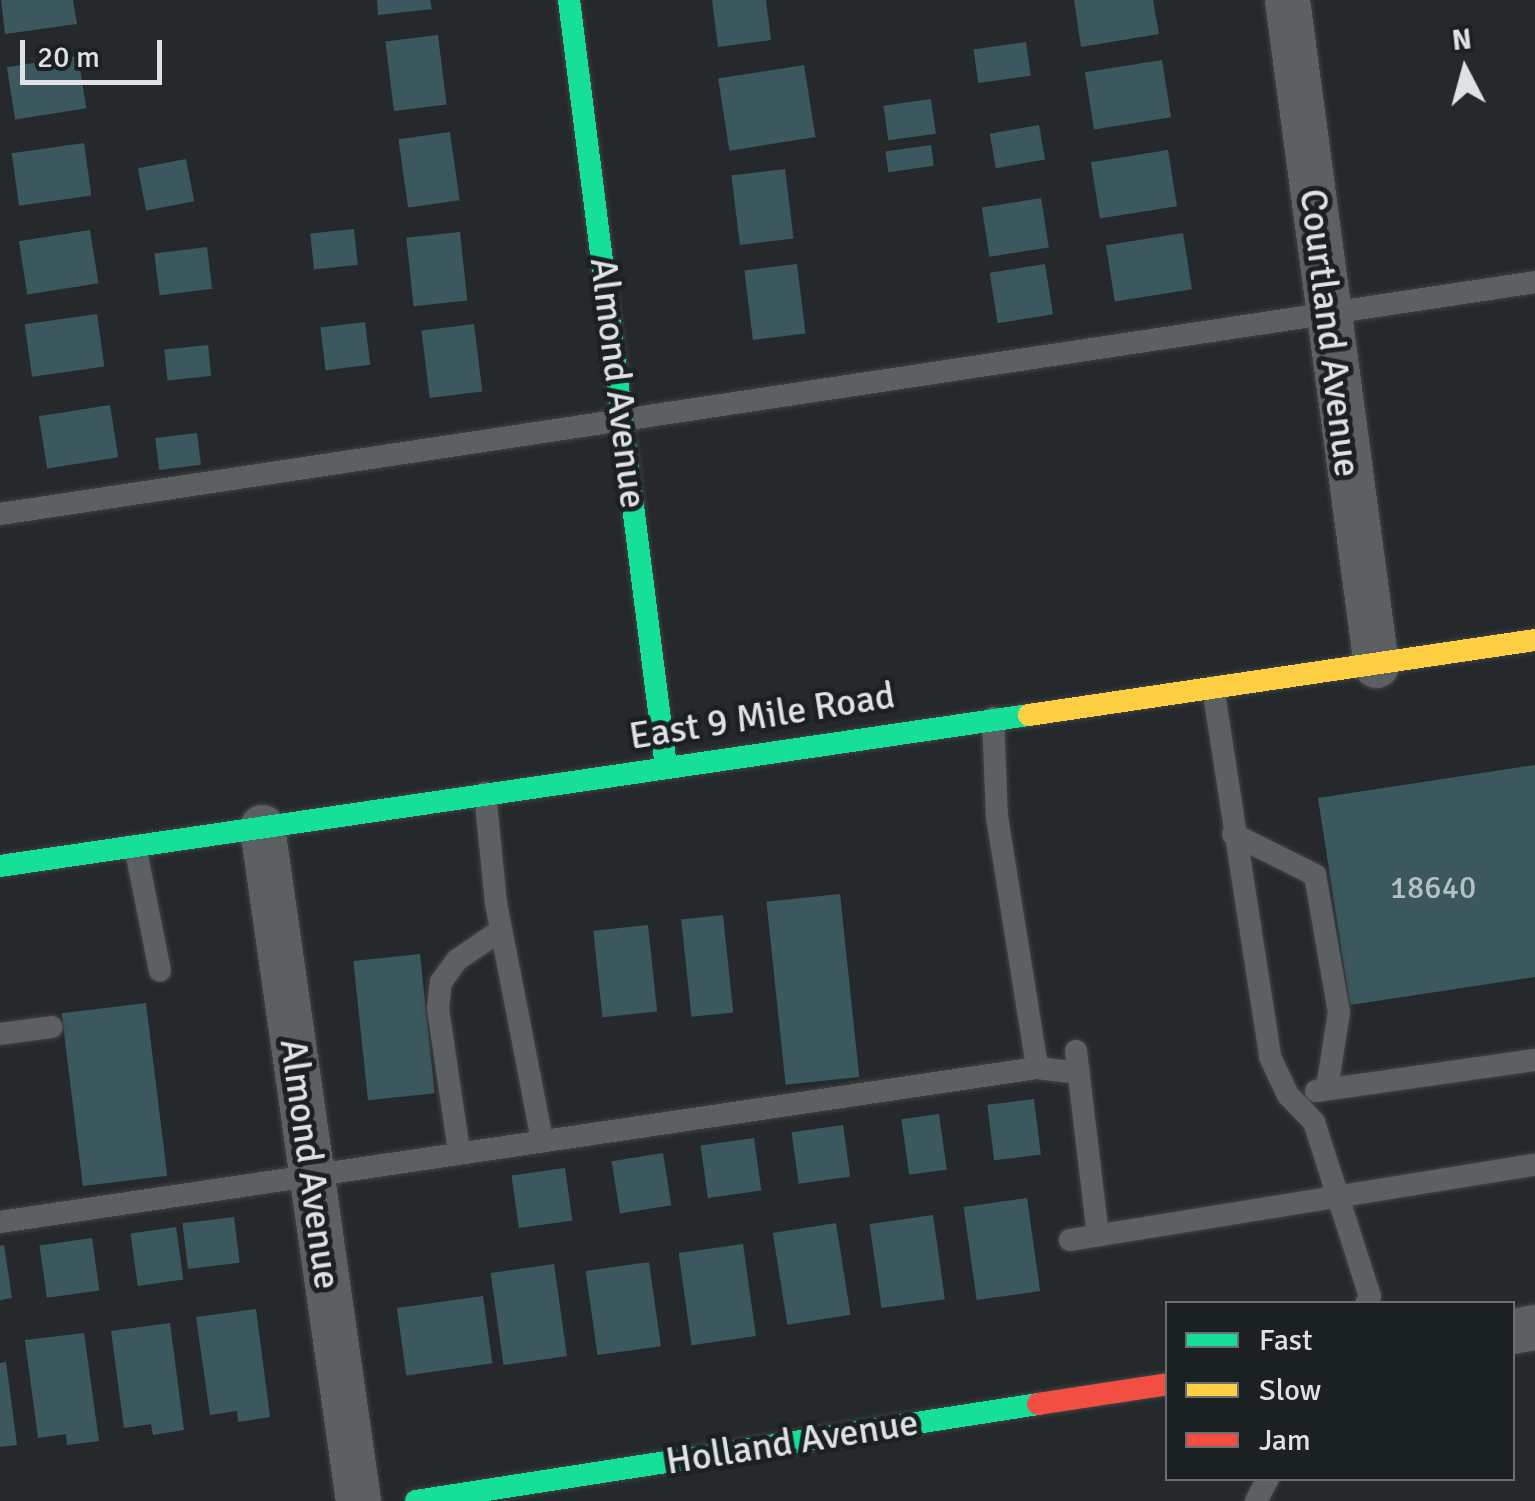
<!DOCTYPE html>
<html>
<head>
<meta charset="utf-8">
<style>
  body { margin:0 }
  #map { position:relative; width:1535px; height:1501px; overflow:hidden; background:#26292b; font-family:Signika,sans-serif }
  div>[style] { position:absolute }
  .building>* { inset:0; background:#3b585f; transform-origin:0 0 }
  .roads { filter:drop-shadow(0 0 2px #414445) drop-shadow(0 0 2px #414445) }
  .lane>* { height:22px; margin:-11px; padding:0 11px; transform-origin:11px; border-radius:11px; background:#5d6061 }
  .street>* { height:45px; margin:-22.5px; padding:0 22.5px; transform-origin:22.5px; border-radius:22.5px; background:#5d6061 }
  .fast>* { height:22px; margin:-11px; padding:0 11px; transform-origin:11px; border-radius:11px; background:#16e098 }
  .slow>* { height:22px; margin:-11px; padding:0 11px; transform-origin:11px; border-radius:11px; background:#ffcf43 }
  .jam>* { height:22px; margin:-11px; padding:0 11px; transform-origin:11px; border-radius:11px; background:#f24e42 }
  span { translate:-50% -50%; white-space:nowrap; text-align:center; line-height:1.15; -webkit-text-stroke:10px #1b2122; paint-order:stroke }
  .number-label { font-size:32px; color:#b6c0c3 }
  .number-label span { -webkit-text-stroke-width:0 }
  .street-label { font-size:38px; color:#dfe2e4 }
  .legend { position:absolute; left:1165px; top:1301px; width:350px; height:180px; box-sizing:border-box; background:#1b2122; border:2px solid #696e70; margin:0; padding:12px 18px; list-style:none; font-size:30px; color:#dfe2e4 }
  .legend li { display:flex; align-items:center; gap:20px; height:50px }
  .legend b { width:50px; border:2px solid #696e70 }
  .north { position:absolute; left:1415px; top:20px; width:100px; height:100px; -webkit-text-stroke:8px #1b2122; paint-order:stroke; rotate:354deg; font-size:28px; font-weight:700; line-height:40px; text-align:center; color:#dfe2e4 }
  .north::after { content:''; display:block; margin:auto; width:35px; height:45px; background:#dfe2e4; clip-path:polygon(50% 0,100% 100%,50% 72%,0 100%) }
  .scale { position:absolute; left:20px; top:40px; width:142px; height:45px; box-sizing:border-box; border:5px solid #dfe2e4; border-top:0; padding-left:12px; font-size:30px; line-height:35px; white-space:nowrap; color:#dfe2e4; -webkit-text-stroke:8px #1b2122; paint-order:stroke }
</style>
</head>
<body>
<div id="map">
  <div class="building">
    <i style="clip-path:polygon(1px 0,73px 0,77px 24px,5px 34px)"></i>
    <i style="clip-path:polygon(377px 0,430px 0,432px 9px,378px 15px)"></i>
    <i style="clip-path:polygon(712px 0,766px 0,771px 40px,718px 47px)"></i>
    <i style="clip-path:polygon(1074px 0,1153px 0,1159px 34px,1081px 47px)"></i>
    <i style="left:438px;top:35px;width:70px;height:53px;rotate:83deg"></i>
    <i style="left:1026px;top:42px;width:34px;height:53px;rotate:82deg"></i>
    <i style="left:78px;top:56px;width:53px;height:72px;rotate:81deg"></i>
    <i style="left:1162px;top:60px;width:58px;height:78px;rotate:81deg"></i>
    <i style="left:804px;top:65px;width:73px;height:87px;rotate:81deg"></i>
    <i style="left:931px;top:99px;width:35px;height:48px;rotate:82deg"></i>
    <i style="left:1039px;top:125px;width:35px;height:50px;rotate:80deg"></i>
    <i style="left:450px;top:132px;width:69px;height:52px;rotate:82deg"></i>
    <i style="left:84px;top:143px;width:53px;height:73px;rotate:82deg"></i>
    <i style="left:931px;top:145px;width:21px;height:46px;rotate:82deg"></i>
    <i style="left:1168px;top:150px;width:57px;height:78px;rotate:81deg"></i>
    <i style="left:186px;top:159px;width:43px;height:49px;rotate:79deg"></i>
    <i style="left:785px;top:169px;width:70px;height:54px;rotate:83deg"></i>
    <i style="left:1041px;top:198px;width:50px;height:60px;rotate:81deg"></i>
    <i style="left:354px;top:229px;width:36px;height:44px;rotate:84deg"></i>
    <i style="left:90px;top:230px;width:54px;height:72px;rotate:81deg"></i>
    <i style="left:460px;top:232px;width:69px;height:54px;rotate:84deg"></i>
    <i style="left:1183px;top:233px;width:57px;height:78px;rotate:81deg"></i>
    <i style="left:207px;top:247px;width:42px;height:53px;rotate:83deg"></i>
    <i style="left:797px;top:264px;width:70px;height:53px;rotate:83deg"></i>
    <i style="left:1045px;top:264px;width:51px;height:56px;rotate:81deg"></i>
    <i style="left:97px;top:314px;width:53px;height:73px;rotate:82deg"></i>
    <i style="left:365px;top:322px;width:43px;height:45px;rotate:83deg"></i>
    <i style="left:474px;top:324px;width:68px;height:53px;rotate:83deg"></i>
    <i style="left:208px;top:345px;width:31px;height:44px;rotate:84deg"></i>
    <i style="left:110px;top:405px;width:53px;height:72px;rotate:81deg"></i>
    <i style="left:197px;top:433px;width:32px;height:42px;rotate:83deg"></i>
    <i style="clip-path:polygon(1535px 765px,1535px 977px,1350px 1005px,1318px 798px)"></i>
    <i style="left:840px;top:894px;width:184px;height:74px;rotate:84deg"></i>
    <i style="left:723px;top:915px;width:98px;height:42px;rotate:84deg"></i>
    <i style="left:648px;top:925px;width:87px;height:55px;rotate:84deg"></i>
    <i style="left:420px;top:954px;width:140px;height:67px;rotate:84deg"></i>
    <i style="left:146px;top:1003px;width:174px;height:85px;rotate:83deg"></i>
    <i style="left:1034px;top:1099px;width:56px;height:47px;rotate:83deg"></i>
    <i style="left:939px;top:1114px;width:56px;height:38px;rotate:82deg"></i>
    <i style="left:843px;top:1125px;width:52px;height:52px;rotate:82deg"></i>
    <i style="left:754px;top:1138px;width:53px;height:54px;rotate:82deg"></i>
    <i style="left:663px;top:1153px;width:53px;height:52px;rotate:81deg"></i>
    <i style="left:565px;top:1168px;width:53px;height:54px;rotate:82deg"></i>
    <i style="left:1027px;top:1198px;width:94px;height:64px;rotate:82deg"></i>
    <i style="left:933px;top:1215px;width:85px;height:64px;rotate:82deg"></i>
    <i style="left:234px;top:1217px;width:46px;height:52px;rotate:83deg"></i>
    <i style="left:836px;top:1223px;width:93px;height:64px;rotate:81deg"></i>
    <i style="left:176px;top:1227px;width:53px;height:46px;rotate:82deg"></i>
    <i style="left:92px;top:1238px;width:53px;height:53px;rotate:82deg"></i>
    <i style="left:743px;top:1244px;width:93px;height:65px;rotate:82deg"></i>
    <i style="clip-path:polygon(4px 1245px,12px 1298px,0 1300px,0 1246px)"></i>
    <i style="left:649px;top:1262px;width:85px;height:64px;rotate:82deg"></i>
    <i style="left:554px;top:1264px;width:93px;height:64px;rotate:82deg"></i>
    <i style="left:483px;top:1296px;width:68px;height:87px;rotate:82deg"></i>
    <i style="clip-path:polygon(256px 1309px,270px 1417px,238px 1422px,237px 1411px,210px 1415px,196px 1317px)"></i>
    <i style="clip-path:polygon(170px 1323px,184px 1430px,153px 1435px,151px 1424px,124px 1428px,111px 1331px)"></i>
    <i style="clip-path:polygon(84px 1333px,99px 1441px,67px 1445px,66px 1434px,38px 1438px,25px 1340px)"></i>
    <i style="clip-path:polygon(6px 1362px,17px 1445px,0 1447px,0 1363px)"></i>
  </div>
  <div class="roads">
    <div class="lane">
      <i style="left:0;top:514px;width:1552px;rotate:-8.59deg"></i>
      <i style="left:1213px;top:687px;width:374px;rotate:81.2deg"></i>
      <i style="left:1270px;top:1057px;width:42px;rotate:64.7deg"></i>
      <i style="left:1288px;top:1095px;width:37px;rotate:46deg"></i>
      <i style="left:1314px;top:1122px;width:183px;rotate:72.2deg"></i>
      <i style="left:1370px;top:1296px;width:9px;rotate:117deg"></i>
      <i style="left:993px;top:718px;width:99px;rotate:87.7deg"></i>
      <i style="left:997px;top:817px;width:254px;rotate:80.9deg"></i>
      <i style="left:1037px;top:1068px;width:42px;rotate:6.8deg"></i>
      <i style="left:485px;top:793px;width:111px;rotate:84.3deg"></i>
      <i style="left:496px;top:903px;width:240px;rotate:79deg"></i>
      <i style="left:1233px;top:834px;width:92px;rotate:26.6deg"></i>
      <i style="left:1315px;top:875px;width:139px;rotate:80.1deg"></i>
      <i style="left:1339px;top:1012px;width:78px;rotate:98.9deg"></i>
      <i style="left:135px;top:846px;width:127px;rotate:78.7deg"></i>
      <i style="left:0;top:1034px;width:52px;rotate:-7.7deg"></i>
      <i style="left:1076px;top:1051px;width:186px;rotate:83.2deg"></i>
      <i style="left:1316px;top:1091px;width:221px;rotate:-8.1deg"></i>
      <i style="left:459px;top:1151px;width:144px;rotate:-98.4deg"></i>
      <i style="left:438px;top:1009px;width:27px;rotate:-84deg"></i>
      <i style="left:441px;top:982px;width:27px;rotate:-54deg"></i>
      <i style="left:457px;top:960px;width:53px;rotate:-34.3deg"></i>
      <i style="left:0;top:1222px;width:1048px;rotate:-8.45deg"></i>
      <i style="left:1070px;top:1240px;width:471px;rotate:-9.2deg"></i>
      <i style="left:1256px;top:1501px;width:26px;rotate:-62deg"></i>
    </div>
    <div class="street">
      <i style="left:1287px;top:0;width:671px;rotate:82.38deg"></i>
      <i style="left:262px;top:827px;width:681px;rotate:81.89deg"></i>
      <i style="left:1512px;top:1331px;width:23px;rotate:-10deg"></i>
    </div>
    <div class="fast">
      <i style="left:569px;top:0;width:773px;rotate:82.79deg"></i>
      <i style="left:0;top:866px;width:1040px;rotate:-8.35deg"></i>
      <i style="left:416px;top:1501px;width:630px;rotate:-8.86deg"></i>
    </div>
    <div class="slow">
      <i style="left:1029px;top:715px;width:512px;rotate:-8.43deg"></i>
    </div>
    <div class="jam">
      <i style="left:1038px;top:1404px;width:132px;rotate:-8.7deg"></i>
    </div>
  </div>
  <div class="number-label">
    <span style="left:1433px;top:888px">18640</span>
  </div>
  <div class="street-label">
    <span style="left:1330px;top:333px;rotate:83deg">Courtland Avenue</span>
    <span style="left:618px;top:383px;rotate:83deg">Almond Avenue</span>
    <span style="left:762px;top:716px;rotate:-9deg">East 9 Mile Road</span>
    <span style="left:310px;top:1164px;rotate:82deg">Almond Avenue</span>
    <span style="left:792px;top:1442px;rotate:-9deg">Holland Avenue</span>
  </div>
  <ul class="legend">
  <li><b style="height:12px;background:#16e098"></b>Fast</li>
  <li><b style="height:12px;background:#ffcf43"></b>Slow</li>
  <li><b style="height:12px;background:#f24e42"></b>Jam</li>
  </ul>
  <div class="north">N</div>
  <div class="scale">20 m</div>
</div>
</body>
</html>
